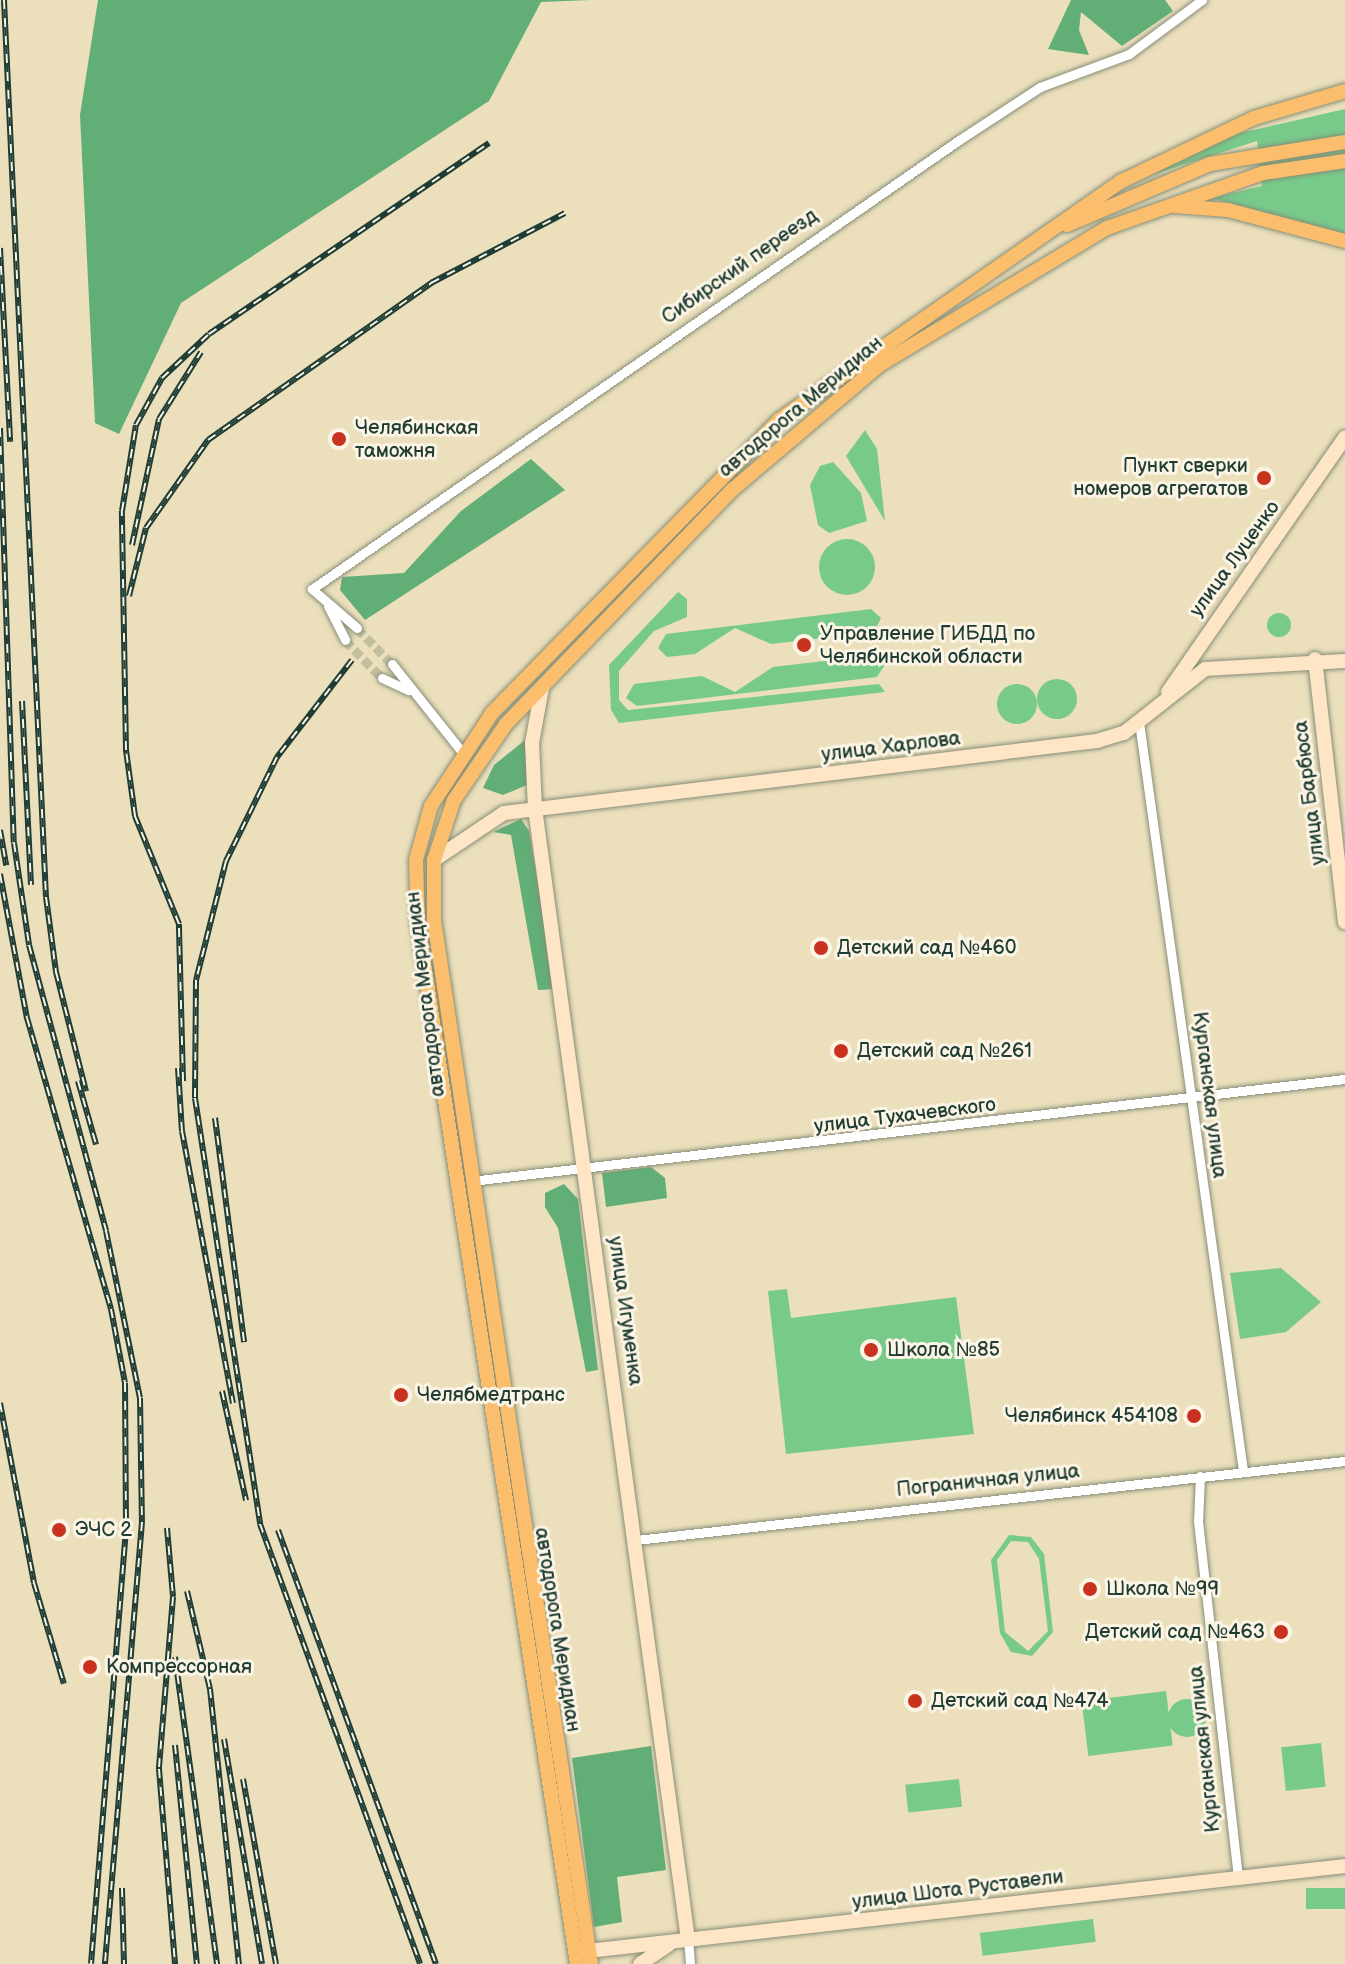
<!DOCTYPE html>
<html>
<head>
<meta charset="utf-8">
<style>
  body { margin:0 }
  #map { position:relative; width:1345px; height:1964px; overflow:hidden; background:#ebdfbc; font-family:"Balsamiq Sans",sans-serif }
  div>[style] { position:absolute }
  .green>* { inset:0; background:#78ca8b; transform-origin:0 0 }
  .round { border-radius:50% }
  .forest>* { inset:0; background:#62ae77 }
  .street-tunnel>* { height:9px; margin-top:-4.5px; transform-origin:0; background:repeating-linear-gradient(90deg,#c2bfa1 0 9px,transparent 0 13.5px) }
  .roads { filter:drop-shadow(0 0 2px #858e78) drop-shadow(0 0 2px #858e78) }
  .street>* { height:9px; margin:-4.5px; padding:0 4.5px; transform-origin:4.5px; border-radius:4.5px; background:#fff }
  .secondary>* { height:14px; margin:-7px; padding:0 7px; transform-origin:7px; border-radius:7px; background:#fde5c5 }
  .primary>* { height:14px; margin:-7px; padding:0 7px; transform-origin:7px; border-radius:7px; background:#fabe6d }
  .rail>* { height:6px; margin-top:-3px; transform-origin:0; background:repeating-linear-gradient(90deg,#fcf5e5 0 9px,#1f3d34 0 18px); box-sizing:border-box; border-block:2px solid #1f3d34 }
  .dots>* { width:22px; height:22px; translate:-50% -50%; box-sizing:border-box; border:4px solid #fcf5e5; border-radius:50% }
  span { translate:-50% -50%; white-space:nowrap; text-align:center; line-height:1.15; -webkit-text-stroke:6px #fcf5e5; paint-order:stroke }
  .street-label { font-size:20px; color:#1f3d34 }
  .poi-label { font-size:20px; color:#1f3d34 }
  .left { translate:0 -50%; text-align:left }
  .right { translate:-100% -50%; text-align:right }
</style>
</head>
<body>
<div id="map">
  <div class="green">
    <i style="clip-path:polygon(1345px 109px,1345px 234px,1211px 198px,1262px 186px,1257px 141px,1136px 180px,1232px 135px)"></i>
    <i style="clip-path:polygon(865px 430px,877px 449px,885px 521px,846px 456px)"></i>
    <i style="clip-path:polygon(833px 462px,861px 493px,867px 521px,829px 533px,818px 525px,810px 485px,820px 466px)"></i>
    <i class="round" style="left:819px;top:539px;width:56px;height:56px"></i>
    <i style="clip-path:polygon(678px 592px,687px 599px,687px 617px,654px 631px,619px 671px,619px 700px,628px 710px,879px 684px,885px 692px,619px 723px,611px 710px,609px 665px)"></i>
    <i style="clip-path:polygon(871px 609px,881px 618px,874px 632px,771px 644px,735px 628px,695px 654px,667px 657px,658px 648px,666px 634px)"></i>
    <i class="round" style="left:1267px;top:613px;width:24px;height:24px"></i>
    <i style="clip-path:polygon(875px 655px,886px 663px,877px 677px,637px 706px,626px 698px,634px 684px,702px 676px,735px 692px,773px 667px)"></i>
    <i class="round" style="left:1037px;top:679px;width:40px;height:40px"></i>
    <i class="round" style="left:997px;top:684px;width:40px;height:40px"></i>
    <i style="clip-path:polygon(1281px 1268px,1321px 1302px,1286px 1332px,1240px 1339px,1230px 1273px)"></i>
    <i style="clip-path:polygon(787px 1289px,791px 1318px,956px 1297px,974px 1434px,786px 1454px,768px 1291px)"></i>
    <i style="clip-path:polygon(evenodd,1009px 1535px,1031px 1537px,1044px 1554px,1053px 1632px,1032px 1656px,1011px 1652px,1000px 1633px,991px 1560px,1009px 1535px,1011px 1541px,1028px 1542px,1039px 1559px,1048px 1631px,1028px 1651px,1005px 1632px,997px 1560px,1011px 1541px)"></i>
    <i style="left:1166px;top:1691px;width:55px;height:85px;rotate:83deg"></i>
    <i class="round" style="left:1168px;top:1699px;width:38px;height:38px"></i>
    <i style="left:1321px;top:1743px;width:44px;height:40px;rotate:84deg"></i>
    <i style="left:959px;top:1779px;width:28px;height:54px;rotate:84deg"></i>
    <i style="left:1345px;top:1888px;width:21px;height:39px;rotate:90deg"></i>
    <i style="left:1093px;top:1919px;width:23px;height:114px;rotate:83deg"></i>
  </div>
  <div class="forest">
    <i style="clip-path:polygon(98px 0,590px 0,541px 2px,489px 101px,181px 303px,119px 434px,95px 423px,80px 115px)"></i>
    <i style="clip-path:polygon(1071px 0,1165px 0,1173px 11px,1122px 46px,1081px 12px,1079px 30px,1089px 55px,1048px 49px)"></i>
    <i style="clip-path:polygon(531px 459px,565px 490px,365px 620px,340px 590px,342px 577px,404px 573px,461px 511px)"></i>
    <i style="clip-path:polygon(525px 740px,527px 785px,503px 795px,483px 788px,494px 765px)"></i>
    <i style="clip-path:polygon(521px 819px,529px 831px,556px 989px,538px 990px,511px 835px,493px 832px)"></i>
    <i style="clip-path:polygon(651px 1167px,665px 1178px,667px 1198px,606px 1207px,602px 1173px)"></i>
    <i style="clip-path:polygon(564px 1184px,578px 1199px,598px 1370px,586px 1372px,558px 1228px,545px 1207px,545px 1193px)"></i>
    <i style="clip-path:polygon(651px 1746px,666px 1870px,617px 1877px,622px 1922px,594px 1927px,572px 1758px)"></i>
  </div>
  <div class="street-tunnel">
    <i style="left:357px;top:628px;width:50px;rotate:45.8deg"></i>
    <i style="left:345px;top:640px;width:53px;rotate:45.8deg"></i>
  </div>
  <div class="roads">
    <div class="street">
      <i style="left:328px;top:606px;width:38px;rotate:63deg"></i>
      <i style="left:357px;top:628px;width:60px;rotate:-139.1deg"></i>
      <i style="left:312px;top:589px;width:788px;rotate:-34.76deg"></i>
      <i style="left:959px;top:140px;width:97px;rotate:-33.2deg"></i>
      <i style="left:1040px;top:87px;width:95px;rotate:-20.3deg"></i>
      <i style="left:1129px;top:54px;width:91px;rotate:-36.5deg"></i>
      <i style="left:392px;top:664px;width:112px;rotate:51.5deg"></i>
      <i style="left:382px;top:678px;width:29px;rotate:25deg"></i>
      <i style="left:1139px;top:722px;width:756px;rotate:82.09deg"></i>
      <i style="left:471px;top:1181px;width:880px;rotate:-6.66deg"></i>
      <i style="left:1200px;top:1476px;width:45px;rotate:92.5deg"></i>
      <i style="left:1198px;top:1521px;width:357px;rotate:83.6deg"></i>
      <i style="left:636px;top:1540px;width:713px;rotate:-6.36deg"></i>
      <i style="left:688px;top:1940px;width:24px;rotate:85deg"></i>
    </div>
    <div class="secondary">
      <i style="left:1315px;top:659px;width:265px;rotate:83.5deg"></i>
      <i style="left:542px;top:688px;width:56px;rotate:100.3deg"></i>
      <i style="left:532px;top:743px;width:65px;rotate:87.4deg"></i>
      <i style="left:535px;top:808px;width:1142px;rotate:82.3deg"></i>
      <i style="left:1168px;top:692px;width:310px;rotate:-55.2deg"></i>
      <i style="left:434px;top:860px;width:84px;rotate:-33.9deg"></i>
      <i style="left:504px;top:813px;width:597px;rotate:-6.92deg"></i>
      <i style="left:1097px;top:741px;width:28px;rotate:-17deg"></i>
      <i style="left:1124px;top:733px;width:103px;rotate:-38.3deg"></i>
      <i style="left:1205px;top:669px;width:140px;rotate:-3.3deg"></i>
      <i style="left:579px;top:1952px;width:771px;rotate:-6.41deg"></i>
      <i style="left:640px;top:1964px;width:34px;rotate:-34deg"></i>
    </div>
    <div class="primary">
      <i style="left:1174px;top:206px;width:54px;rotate:4.2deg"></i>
      <i style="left:1228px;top:210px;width:121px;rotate:14.8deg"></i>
      <i style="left:1067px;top:225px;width:155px;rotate:-23.1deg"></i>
      <i style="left:1210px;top:164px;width:137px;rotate:-9.3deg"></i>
      <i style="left:577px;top:1964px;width:1052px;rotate:-98.69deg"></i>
      <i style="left:418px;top:924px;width:64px;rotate:-91.8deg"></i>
      <i style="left:416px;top:860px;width:56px;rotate:-74.5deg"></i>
      <i style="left:431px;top:806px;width:111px;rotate:-56.7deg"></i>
      <i style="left:492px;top:713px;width:410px;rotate:-45.6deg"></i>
      <i style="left:779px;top:420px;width:418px;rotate:-34.9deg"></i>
      <i style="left:1122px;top:181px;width:146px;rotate:-25.5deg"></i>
      <i style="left:1254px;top:118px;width:95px;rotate:-16.5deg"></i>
      <i style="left:591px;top:1964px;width:1056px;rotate:-98.55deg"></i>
      <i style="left:434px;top:920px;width:60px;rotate:-90deg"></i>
      <i style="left:434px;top:860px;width:63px;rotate:-71.6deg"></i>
      <i style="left:454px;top:800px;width:92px;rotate:-55.6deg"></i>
      <i style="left:506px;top:724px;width:325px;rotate:-46deg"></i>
      <i style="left:732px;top:490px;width:192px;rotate:-40.3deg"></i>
      <i style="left:878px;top:366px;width:267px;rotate:-31.1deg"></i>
      <i style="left:1107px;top:228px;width:165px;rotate:-19.4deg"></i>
      <i style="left:1263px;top:173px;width:83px;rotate:-8.3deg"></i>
    </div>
  </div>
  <div class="rail">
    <i style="left:4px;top:0;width:898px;rotate:87.32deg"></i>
    <i style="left:46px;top:897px;width:76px;rotate:82.4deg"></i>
    <i style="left:56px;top:972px;width:123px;rotate:75.9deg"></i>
    <i style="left:0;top:248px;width:194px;rotate:87deg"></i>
    <i style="left:0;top:428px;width:415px;rotate:88.1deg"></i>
    <i style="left:14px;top:843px;width:103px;rotate:81.6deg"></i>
    <i style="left:29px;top:945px;width:296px;rotate:74.9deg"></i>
    <i style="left:106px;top:1231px;width:170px;rotate:78.5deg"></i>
    <i style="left:140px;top:1398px;width:124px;rotate:89.1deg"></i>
    <i style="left:142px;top:1522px;width:444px;rotate:94.8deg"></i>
    <i style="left:132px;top:545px;width:129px;rotate:-77.9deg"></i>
    <i style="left:159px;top:419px;width:79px;rotate:-57.9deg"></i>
    <i style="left:129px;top:596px;width:70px;rotate:-76deg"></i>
    <i style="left:146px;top:528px;width:108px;rotate:-54.8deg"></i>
    <i style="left:208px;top:440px;width:273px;rotate:-35.1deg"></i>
    <i style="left:431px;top:283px;width:151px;rotate:-27.6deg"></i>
    <i style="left:352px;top:660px;width:123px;rotate:127.7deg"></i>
    <i style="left:277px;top:757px;width:116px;rotate:116.1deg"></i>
    <i style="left:226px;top:861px;width:123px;rotate:104.1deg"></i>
    <i style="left:196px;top:980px;width:118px;rotate:90.5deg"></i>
    <i style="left:195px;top:1098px;width:431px;rotate:81.3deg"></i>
    <i style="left:260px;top:1524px;width:468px;rotate:70deg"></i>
    <i style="left:22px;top:701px;width:184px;rotate:87.2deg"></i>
    <i style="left:0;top:830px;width:36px;rotate:80deg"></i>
    <i style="left:0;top:874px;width:147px;rotate:79.4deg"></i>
    <i style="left:27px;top:1018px;width:303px;rotate:73.9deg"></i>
    <i style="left:111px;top:1309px;width:75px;rotate:79.3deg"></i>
    <i style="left:125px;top:1383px;width:146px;rotate:89.6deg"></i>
    <i style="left:126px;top:1529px;width:436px;rotate:94.6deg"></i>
    <i style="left:178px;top:1068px;width:63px;rotate:86.4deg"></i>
    <i style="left:182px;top:1131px;width:277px;rotate:79.4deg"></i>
    <i style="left:78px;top:1081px;width:66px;rotate:74.1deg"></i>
    <i style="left:183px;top:1081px;width:157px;rotate:-91.5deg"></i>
    <i style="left:179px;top:924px;width:117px;rotate:-112.2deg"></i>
    <i style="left:135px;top:816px;width:67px;rotate:-97.8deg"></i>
    <i style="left:126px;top:750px;width:239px;rotate:-91deg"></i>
    <i style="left:122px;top:511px;width:87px;rotate:-80.8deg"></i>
    <i style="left:136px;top:425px;width:54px;rotate:-61deg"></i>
    <i style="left:162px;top:378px;width:64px;rotate:-43.1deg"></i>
    <i style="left:209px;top:334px;width:339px;rotate:-34.3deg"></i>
    <i style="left:215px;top:1118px;width:226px;rotate:82.6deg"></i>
    <i style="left:222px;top:1391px;width:112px;rotate:77.6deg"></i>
    <i style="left:0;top:1403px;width:183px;rotate:79.3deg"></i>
    <i style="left:34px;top:1583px;width:105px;rotate:73.5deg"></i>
    <i style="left:167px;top:1528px;width:69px;rotate:85deg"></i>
    <i style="left:173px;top:1597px;width:173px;rotate:94.7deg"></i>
    <i style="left:159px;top:1769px;width:196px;rotate:85.3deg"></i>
    <i style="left:278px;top:1530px;width:462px;rotate:70deg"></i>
    <i style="left:187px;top:1591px;width:101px;rotate:76.8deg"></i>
    <i style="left:210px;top:1689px;width:277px;rotate:84deg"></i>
    <i style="left:175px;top:1657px;width:310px;rotate:82.2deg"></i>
    <i style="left:224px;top:1739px;width:228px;rotate:80.4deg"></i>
    <i style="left:175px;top:1745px;width:220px;rotate:84.3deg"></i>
    <i style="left:243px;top:1779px;width:188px;rotate:79.9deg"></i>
    <i style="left:122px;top:1888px;width:76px;rotate:88.5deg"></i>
  </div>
  <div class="dots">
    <i style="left:339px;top:439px;background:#c8321e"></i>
    <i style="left:1264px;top:478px;background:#c8321e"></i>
    <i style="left:804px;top:645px;background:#c8321e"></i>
    <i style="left:821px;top:948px;background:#c8321e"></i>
    <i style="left:841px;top:1051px;background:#c8321e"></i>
    <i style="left:871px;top:1350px;background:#c8321e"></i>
    <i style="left:401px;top:1395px;background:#c8321e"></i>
    <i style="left:1194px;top:1416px;background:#c8321e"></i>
    <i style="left:59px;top:1530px;background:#c8321e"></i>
    <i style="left:1090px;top:1589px;background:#c8321e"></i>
    <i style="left:1281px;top:1632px;background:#c8321e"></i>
    <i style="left:90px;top:1667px;background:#c8321e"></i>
    <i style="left:915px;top:1701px;background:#c8321e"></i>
  </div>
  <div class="street-label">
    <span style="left:740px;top:267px;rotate:-35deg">Сибирский переезд</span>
    <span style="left:801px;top:407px;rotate:-40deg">автодорога Меридиан</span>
    <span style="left:1235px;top:559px;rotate:-54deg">улица Луценко</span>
    <span style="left:891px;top:747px;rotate:-7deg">улица Харлова</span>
    <span style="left:1310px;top:793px;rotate:-97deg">улица Барбюса</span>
    <span style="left:426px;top:994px;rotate:-97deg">автодорога Меридиан</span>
    <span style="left:1209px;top:1095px;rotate:83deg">Курганская улица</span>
    <span style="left:905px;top:1116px;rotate:-7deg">улица Тухачевского</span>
    <span style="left:625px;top:1311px;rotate:82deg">улица Игуменка</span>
    <span style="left:988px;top:1481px;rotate:-6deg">Пограничная улица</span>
    <span style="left:557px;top:1630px;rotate:81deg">автодорога Меридиан</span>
    <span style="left:1205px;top:1749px;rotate:-96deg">Курганская улица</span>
    <span style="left:958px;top:1890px;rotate:-7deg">улица Шота Руставели</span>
  </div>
  <div class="poi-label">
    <span class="left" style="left:355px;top:440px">Челябинская<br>таможня</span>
    <span class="right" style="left:1248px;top:478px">Пункт сверки<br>номеров агрегатов</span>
    <span class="left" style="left:820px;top:646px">Управление ГИБДД по<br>Челябинской области</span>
    <span class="left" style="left:837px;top:948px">Детский сад №460</span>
    <span class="left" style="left:857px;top:1051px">Детский сад №261</span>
    <span class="left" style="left:887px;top:1350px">Школа №85</span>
    <span class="left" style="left:417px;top:1395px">Челябмедтранс</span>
    <span class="right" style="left:1178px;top:1416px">Челябинск 454108</span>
    <span class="left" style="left:75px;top:1530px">ЭЧС 2</span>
    <span class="left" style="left:1106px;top:1589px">Школа №99</span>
    <span class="right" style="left:1265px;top:1632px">Детский сад №463</span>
    <span class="left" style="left:106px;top:1667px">Компрессорная</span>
    <span class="left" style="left:931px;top:1701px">Детский сад №474</span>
  </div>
</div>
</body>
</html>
